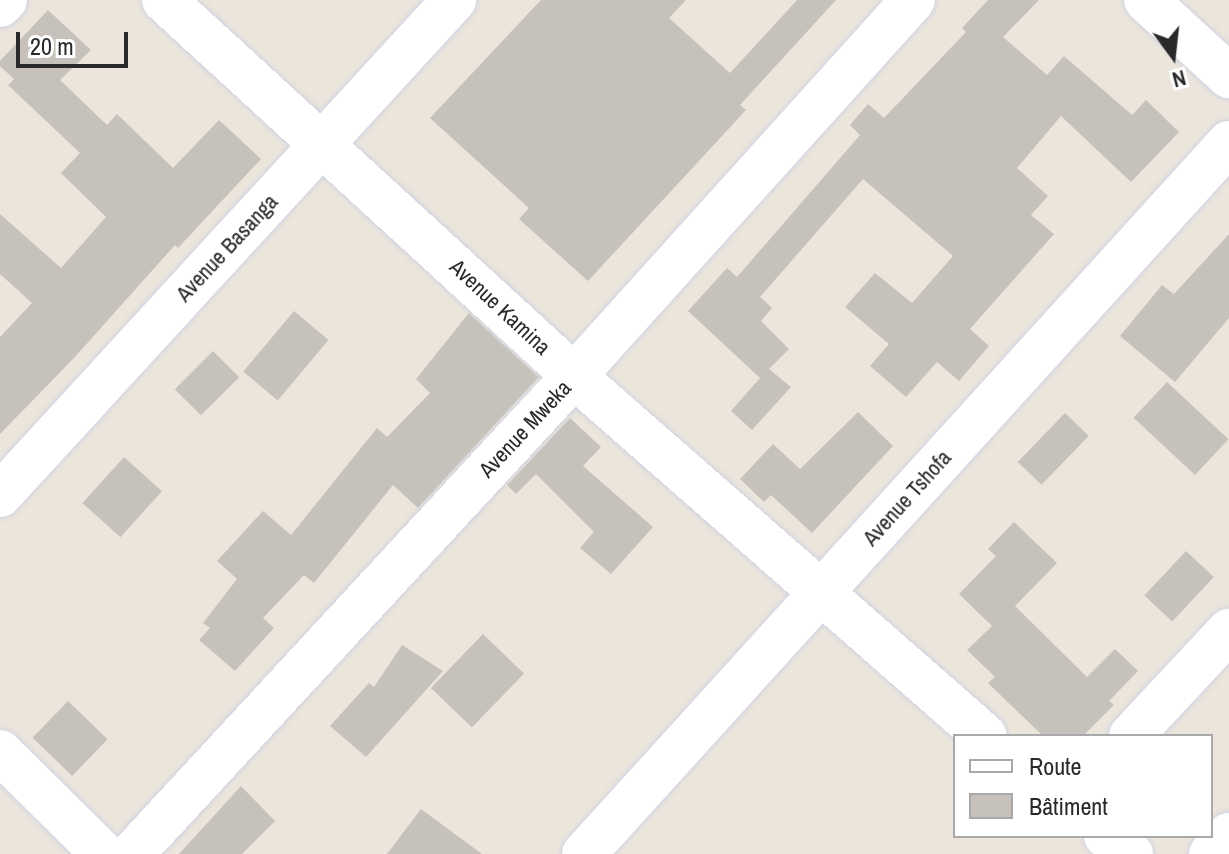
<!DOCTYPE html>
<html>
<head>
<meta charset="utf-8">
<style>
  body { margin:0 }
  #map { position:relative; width:1229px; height:854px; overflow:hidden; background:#ebe5dc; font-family:"Archivo Narrow",sans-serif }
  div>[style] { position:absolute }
  .building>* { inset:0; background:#c6c2bb; transform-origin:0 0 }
  .roads { filter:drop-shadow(0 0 2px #d1d3e1) drop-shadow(0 0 2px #d1d3e1) }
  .minor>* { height:44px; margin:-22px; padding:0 22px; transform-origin:22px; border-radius:22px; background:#fff }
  span { translate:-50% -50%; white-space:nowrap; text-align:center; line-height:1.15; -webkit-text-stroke:8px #fff; paint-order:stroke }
  .street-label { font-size:22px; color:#292929 }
  .legend { position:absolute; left:953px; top:734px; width:260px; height:104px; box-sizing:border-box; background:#fff; border:2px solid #a9a9a9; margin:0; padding:10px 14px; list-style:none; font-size:24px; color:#292929 }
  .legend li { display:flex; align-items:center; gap:16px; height:40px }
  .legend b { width:40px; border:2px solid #a9a9a9 }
  .north { position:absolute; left:1133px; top:16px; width:80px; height:80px; -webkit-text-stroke:6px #fff; paint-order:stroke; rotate:165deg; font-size:22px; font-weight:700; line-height:32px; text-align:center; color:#292929 }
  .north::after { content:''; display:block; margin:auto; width:28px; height:36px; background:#292929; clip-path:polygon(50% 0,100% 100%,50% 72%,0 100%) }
  .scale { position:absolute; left:16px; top:32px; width:112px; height:36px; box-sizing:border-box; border:4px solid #292929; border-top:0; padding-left:10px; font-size:24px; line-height:28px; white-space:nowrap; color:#292929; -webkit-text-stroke:6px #fff; paint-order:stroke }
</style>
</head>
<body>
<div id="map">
  <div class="building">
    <i style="clip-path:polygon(541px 0,686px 0,669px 18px,730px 73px,797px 0,836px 0,740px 105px,746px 110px,588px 281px,519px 219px,529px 208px,430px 118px)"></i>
    <i style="clip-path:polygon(988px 0,1039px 0,1003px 37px,1047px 75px,1064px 56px,1132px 115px,1146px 100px,1179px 132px,1131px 182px,1061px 116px,1017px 168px,1048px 196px,1031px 215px,1054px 234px,970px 329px,989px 346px,959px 381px,937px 362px,906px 397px,870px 366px,889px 344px,845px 307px,875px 273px,912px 303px,953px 256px,863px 179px,760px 297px,772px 308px,761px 321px,789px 349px,769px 369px,791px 387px,752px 430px,731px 411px,760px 378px,688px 311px,727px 268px,737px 277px,860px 135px,850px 125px,868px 104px,884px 118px,966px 32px,962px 28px)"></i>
    <i style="clip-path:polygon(48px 10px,91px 50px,60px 80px,107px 125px,117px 114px,173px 168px,219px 120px,261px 159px,178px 248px,175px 245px,74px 358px,0 434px,0 337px,32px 303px,0 274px,0 214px,61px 268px,106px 217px,61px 173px,80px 153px,8px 85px,14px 79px,0 66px,0 61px)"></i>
    <i style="clip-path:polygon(1229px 234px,1229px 318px,1175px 382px,1120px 336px,1162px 285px,1174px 294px)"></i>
    <i style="left:294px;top:311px;width:45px;height:79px;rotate:40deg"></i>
    <i style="clip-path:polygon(469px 313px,539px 377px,418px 508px,393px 485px,314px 583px,304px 575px,263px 618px,274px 628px,235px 671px,199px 640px,210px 628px,203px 623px,237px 579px,217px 561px,263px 511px,291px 535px,377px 428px,387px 437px,430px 393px,416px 379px)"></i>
    <i style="left:213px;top:351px;width:37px;height:54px;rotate:45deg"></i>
    <i style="left:1167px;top:382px;width:84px;height:49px;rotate:43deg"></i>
    <i style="clip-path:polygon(858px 412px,893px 446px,812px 533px,771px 495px,764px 502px,740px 479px,773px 444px,800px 469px)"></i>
    <i style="left:1065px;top:413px;width:33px;height:68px;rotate:44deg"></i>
    <i style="clip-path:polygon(570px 418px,601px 447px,583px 466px,653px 527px,611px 574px,580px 548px,594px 532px,536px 474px,516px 494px,507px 485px)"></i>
    <i style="left:124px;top:457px;width:51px;height:62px;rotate:42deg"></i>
    <i style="clip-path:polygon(1014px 522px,1057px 563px,1015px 606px,1087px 677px,1115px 649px,1138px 671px,1109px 701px,1114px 705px,1083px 736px,1043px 736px,988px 683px,995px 677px,967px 650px,992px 626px,959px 594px,996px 556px,988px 549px)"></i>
    <i style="left:1186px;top:551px;width:38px;height:61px;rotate:43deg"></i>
    <i style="left:483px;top:634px;width:57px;height:75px;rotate:44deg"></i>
    <i style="clip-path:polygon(402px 645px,443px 671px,366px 757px,330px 726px,369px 683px,374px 687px)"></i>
    <i style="left:68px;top:701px;width:55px;height:51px;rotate:44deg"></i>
    <i style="clip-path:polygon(241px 786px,275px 821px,242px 854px,179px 854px)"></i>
    <i style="clip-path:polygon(421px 809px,482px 854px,387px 854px)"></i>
  </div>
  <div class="roads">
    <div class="minor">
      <i style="left:164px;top:0;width:556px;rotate:42.52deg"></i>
      <i style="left:574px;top:376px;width:546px;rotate:41.22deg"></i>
      <i style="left:1146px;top:0;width:113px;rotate:42.5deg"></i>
      <i style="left:0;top:5px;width:7px;rotate:-45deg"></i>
      <i style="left:0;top:495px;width:672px;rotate:-47.47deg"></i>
      <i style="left:1131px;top:736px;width:144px;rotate:-47deg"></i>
      <i style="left:0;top:752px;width:145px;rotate:44.7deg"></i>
      <i style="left:1106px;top:836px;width:31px;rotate:36deg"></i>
      <i style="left:132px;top:854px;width:651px;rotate:-47.24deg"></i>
      <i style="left:574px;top:376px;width:506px;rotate:-47.96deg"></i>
      <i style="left:584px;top:854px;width:960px;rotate:-47.79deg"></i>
      <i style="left:1211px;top:854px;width:26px;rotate:-47deg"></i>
    </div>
  </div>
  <div class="street-label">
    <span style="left:227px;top:248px;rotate:-47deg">Avenue Basanga</span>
    <span style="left:500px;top:307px;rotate:43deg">Avenue Kamina</span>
    <span style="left:525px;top:429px;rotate:-47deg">Avenue Mweka</span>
    <span style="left:907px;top:498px;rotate:-48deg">Avenue Tshofa</span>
  </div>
  <ul class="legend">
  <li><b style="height:10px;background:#fff"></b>Route</li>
  <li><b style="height:22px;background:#c6c2bb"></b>Bâtiment</li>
  </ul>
  <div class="north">N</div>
  <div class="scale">20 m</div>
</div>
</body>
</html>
